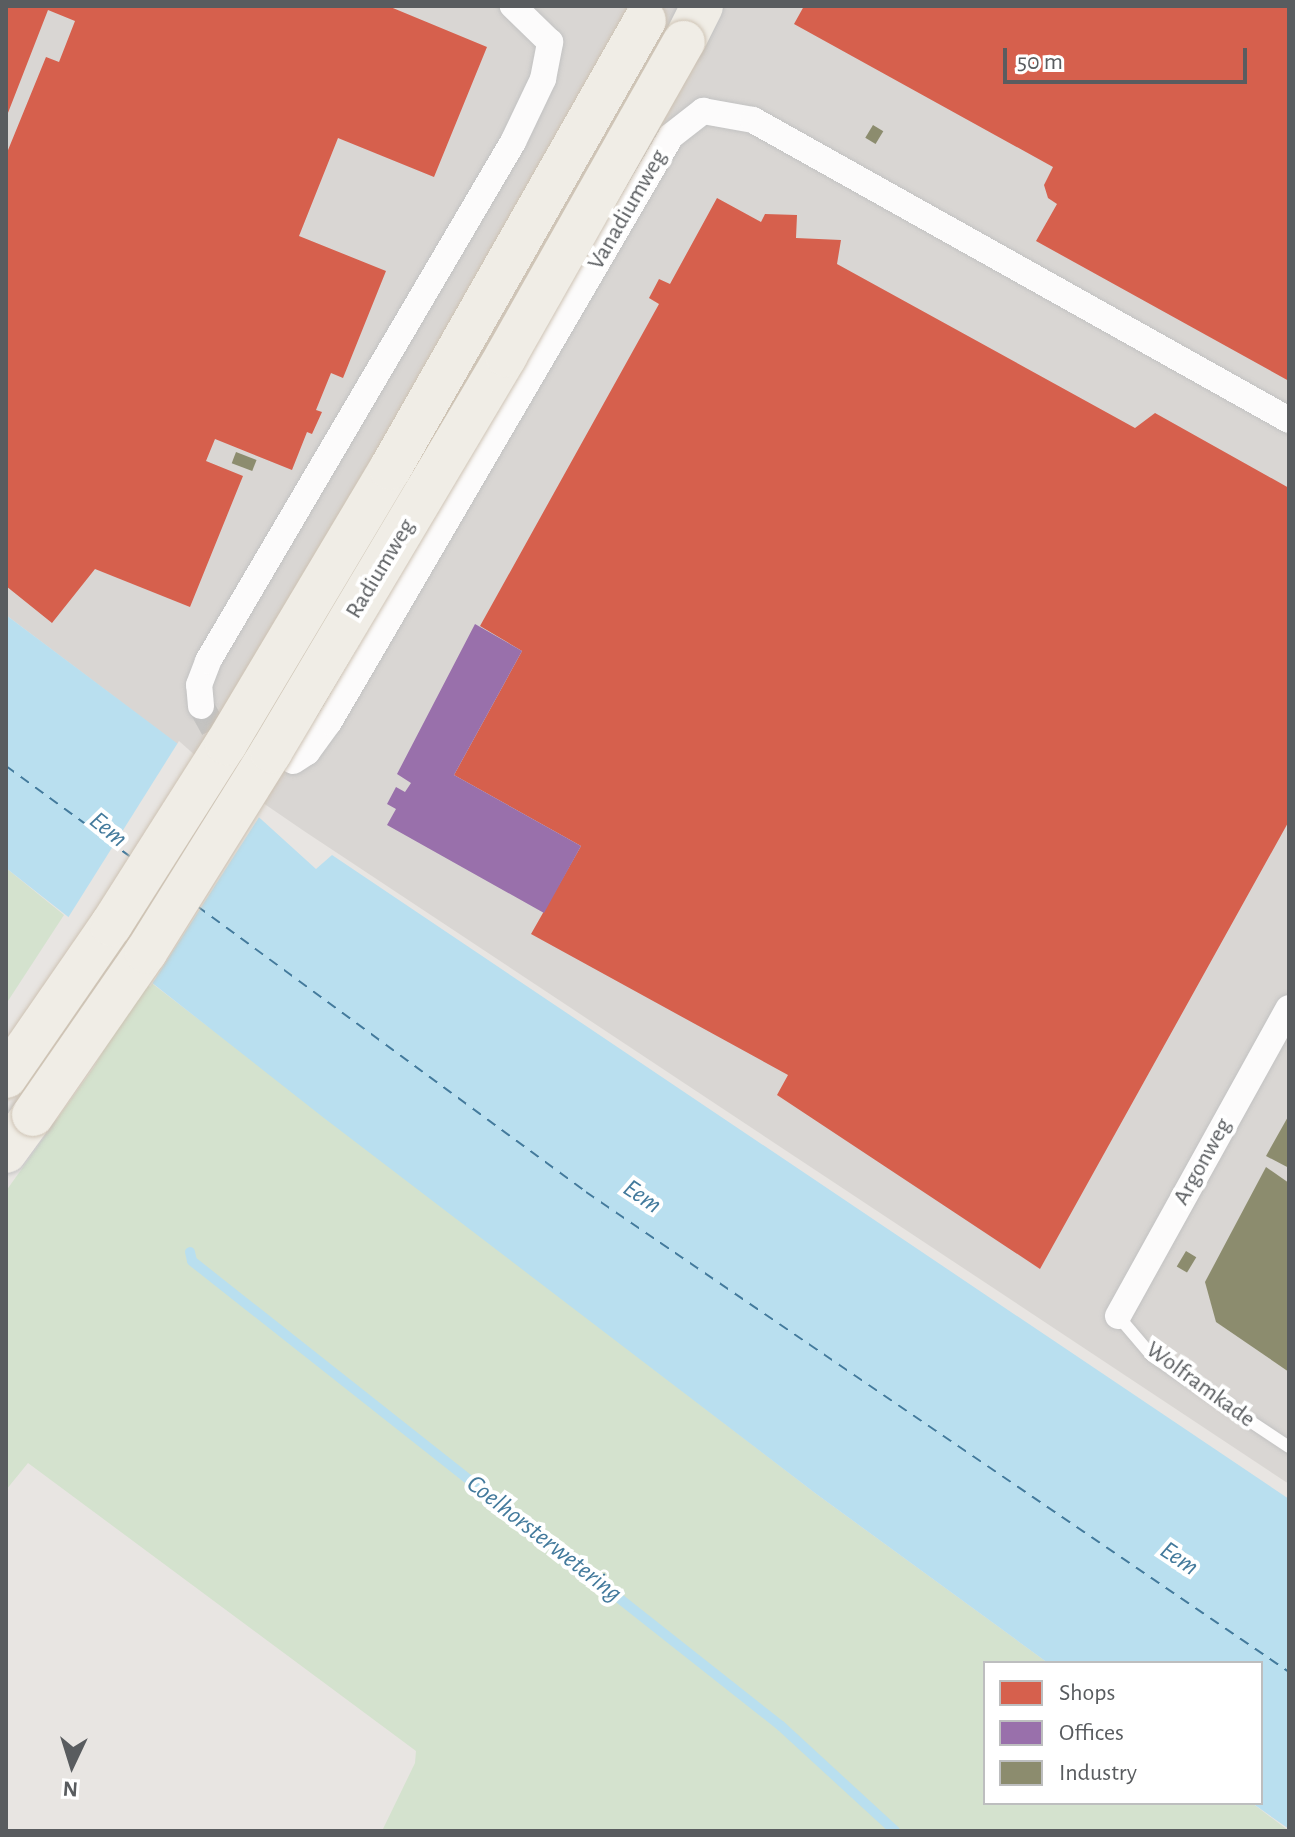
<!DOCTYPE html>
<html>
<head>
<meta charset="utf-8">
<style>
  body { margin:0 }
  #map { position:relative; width:1295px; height:1837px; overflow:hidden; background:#e8e5e2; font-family:"Alegreya Sans",sans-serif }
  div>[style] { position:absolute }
  .industrial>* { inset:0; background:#d9d6d3 }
  .green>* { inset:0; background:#d4e2ce }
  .water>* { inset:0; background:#b9dfef }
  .pier>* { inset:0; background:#e8e5e2 }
  .shops>* { inset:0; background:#d6604d }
  .offices>* { inset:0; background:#9970ab }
  .industry>* { inset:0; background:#8c8c6e; transform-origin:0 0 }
  .stream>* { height:10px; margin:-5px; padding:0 5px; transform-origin:5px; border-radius:5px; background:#b9dfef }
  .ferry>* { height:2px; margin-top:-1px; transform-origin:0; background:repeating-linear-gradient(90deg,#437a9c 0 10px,transparent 0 18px) }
  .street-tunnel>* { height:26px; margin-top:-13px; transform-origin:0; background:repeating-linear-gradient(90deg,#c4c3c1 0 26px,transparent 0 39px) }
  .roads { filter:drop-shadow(0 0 2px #c2c2c2) drop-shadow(0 0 2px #c2c2c2) }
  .lane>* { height:12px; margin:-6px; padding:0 6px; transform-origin:6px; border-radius:6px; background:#fcfbfb }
  .street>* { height:26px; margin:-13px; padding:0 13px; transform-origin:13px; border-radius:13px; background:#fcfbfb }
  .primary>* { height:42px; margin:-21px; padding:0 21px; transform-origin:21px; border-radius:21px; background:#f0ede6 }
  .bridges { filter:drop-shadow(0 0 2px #cdc2b3) drop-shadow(0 0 2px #cdc2b3) }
  .primary-bridge>* { height:42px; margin:-21px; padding:0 21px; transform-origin:21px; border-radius:21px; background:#f0ede6 }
  span { translate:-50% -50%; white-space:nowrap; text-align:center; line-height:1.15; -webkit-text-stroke:8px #fff; paint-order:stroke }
  .street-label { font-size:24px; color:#595c5f }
  .water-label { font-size:26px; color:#437a9c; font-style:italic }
  .frame { position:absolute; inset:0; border:8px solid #595c5f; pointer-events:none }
  .legend { position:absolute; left:983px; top:1661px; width:280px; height:144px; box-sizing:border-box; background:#fff; border:2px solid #bdbebf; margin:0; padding:10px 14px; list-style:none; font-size:24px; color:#595c5f }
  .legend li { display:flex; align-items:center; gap:16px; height:40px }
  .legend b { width:40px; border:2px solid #bdbebf }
  .north { position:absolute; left:32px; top:1725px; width:80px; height:80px; -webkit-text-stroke:6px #fff; paint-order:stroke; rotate:184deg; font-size:22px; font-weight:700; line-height:32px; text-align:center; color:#595c5f }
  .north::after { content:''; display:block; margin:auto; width:28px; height:36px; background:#595c5f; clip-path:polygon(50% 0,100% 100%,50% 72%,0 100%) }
  .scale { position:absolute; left:1003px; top:48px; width:244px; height:36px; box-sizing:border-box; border:4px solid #595c5f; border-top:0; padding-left:10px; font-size:24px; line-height:28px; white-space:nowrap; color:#595c5f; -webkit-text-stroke:6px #fff; paint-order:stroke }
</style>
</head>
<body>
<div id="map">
  <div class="industrial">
    <i style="clip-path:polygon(6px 6px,1289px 6px,1289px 1484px,304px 831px,177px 744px,6px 615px)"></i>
  </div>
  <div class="green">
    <i style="clip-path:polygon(6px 868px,64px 915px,6px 1004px)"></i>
    <i style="clip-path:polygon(145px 978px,815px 1493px,1048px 1663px,985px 1663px,985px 1803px,1252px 1803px,1289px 1831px,382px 1831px,415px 1763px,416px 1751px,28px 1463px,6px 1490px,6px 1191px,94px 1067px)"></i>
  </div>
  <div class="water">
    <i style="clip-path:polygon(6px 615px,178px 744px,316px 869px,332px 855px,1289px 1499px,1289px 1829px,1252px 1803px,1261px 1803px,1261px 1663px,1048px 1663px,815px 1493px,324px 1118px,6px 868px)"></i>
  </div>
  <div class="pier">
    <i style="clip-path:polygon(179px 741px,261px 814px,150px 987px,66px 921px)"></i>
  </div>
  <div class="shops">
    <i style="clip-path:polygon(6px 6px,388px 6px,487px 47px,434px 177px,338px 138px,299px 236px,386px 271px,343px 378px,331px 373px,316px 410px,322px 412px,312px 434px,307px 432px,292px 470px,215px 439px,206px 461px,243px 476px,190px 607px,95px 569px,52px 623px,6px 586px,6px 155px,46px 57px,59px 62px,75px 21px,48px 10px,6px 118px)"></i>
    <i style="clip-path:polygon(804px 6px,1289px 6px,1289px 381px,1036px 241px,1057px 204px,1048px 198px,1044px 185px,1053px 167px,794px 24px)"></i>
    <i style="clip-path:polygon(717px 198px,761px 222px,765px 214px,797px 215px,796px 238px,841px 240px,837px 264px,1135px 428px,1155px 413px,1289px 488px,1289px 821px,1040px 1269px,777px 1095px,788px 1075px,531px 934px,581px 846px,454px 775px,522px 651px,480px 626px,659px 304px,649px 298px,659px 279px,670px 284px)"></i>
  </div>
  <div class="offices">
    <i style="clip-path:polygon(475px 624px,522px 651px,454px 775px,581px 846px,544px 913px,387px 825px,396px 809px,387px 804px,396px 787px,405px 792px,411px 783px,397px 774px)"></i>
  </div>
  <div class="industry">
    <i style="left:873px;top:125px;width:12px;height:15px;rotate:31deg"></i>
    <i style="left:236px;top:452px;width:22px;height:12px;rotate:21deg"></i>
    <i style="clip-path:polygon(1289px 1115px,1289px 1168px,1266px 1156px)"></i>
    <i style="clip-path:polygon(1266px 1167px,1289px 1183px,1289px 1372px,1216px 1322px,1205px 1282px)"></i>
    <i style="left:1186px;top:1251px;width:12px;height:18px;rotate:31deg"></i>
  </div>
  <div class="stream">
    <i style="left:190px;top:1252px;width:9px;rotate:77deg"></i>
    <i style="left:192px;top:1261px;width:750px;rotate:38.29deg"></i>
    <i style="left:781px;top:1726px;width:155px;rotate:42.6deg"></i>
  </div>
  <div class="ferry">
    <i style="left:6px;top:766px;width:155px;rotate:36.1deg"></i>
    <i style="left:197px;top:906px;width:483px;rotate:36.3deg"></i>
    <i style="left:586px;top:1192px;width:851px;rotate:34.32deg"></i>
  </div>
  <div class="street-tunnel">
    <i style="left:201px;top:706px;width:26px;rotate:61deg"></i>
    <i style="left:214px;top:729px;width:32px;rotate:34deg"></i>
  </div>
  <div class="roads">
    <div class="lane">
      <i style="left:1118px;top:1316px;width:52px;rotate:49.6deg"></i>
      <i style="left:1152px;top:1356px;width:164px;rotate:33.6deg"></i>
    </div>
    <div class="street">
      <i style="left:201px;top:706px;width:21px;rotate:-95deg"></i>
      <i style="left:199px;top:685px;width:26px;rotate:-69deg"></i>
      <i style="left:208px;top:661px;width:602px;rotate:-59.56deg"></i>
      <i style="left:513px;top:142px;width:70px;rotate:-64.5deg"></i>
      <i style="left:543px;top:79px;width:38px;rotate:-79deg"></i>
      <i style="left:550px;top:42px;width:52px;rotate:-135.8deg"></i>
      <i style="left:293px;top:761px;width:17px;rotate:-33deg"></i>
      <i style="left:307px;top:752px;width:37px;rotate:-54deg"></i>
      <i style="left:329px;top:722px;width:678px;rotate:-59.73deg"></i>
      <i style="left:671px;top:136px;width:41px;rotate:-38deg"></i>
      <i style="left:703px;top:111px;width:51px;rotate:10.2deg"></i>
      <i style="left:753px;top:120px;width:614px;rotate:29.24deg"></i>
      <i style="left:1118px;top:1316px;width:352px;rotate:-61deg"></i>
    </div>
    <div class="primary">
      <i style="left:684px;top:42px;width:40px;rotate:-63.4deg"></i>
      <i style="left:6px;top:1152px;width:46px;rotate:-53.9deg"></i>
    </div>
  </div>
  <div class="bridges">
    <div class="primary-bridge">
      <i style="left:6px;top:1077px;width:185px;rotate:-55.4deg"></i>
      <i style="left:111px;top:925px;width:214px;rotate:-57.6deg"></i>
      <i style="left:226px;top:744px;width:320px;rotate:-59.2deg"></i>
      <i style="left:390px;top:469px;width:516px;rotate:-60.41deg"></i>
      <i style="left:33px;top:1115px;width:198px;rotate:-55.3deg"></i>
      <i style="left:146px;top:952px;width:236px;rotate:-58deg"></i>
      <i style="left:271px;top:752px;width:460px;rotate:-59.3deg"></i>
      <i style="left:506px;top:356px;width:361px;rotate:-60.5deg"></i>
    </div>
  </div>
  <div class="street-label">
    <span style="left:628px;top:210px;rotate:-60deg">Vanadiumweg</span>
    <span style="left:381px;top:569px;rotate:-59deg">Radiumweg</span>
    <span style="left:1203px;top:1162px;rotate:-61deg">Argonweg</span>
    <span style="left:1200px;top:1385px;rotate:36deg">Wolframkade</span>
  </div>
  <div class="water-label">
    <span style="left:108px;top:830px;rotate:39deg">Eem</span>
    <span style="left:642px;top:1197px;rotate:34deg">Eem</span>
    <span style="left:544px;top:1539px;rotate:38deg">Coelhorsterwetering</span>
    <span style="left:1179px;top:1559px;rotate:34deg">Eem</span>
  </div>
  <div class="frame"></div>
  <ul class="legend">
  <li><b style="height:22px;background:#d6604d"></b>Shops</li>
  <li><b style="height:22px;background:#9970ab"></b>Offices</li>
  <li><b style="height:22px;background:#8c8c6e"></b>Industry</li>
  </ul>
  <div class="north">N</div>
  <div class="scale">50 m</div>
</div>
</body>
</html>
